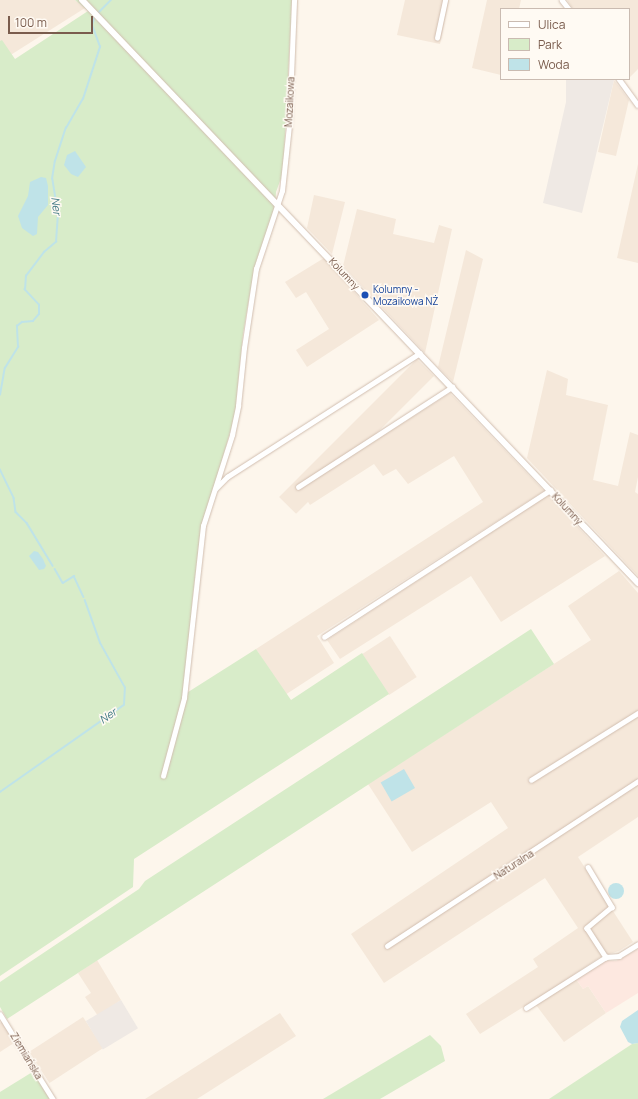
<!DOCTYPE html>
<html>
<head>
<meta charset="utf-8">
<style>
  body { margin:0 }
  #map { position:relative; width:638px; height:1099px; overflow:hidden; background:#fdf6ec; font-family:Manrope,sans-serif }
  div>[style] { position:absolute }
  .residential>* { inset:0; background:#f5e8da; transform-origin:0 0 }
  .commercial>* { inset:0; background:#fde8e0 }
  .industrial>* { inset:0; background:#efe9e4; transform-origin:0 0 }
  .green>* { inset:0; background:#d8ecc9 }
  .water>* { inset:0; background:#bfe3e8; transform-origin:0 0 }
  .round { border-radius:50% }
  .stream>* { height:1.5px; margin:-0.75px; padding:0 0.75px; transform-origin:0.75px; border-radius:0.75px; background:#bfe3e8 }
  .roads { filter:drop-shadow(0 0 1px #d1beb0) drop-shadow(0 0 1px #d1beb0) }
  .street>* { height:4.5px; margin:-2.25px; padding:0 2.25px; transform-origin:2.25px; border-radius:2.25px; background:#fff }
  .secondary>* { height:6px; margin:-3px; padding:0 3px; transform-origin:3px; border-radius:3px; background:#fff }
  .dots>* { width:11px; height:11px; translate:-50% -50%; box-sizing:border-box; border:2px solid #fffaf3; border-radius:50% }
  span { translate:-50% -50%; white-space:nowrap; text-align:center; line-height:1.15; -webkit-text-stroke:3px #fffaf3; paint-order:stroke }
  .street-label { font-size:10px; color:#7a5c4d }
  .transit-label { font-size:10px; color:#164399 }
  .left { translate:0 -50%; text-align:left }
  .water-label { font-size:11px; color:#437c86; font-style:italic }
  .legend { position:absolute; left:500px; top:8px; width:130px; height:72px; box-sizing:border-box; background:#fffaf3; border:1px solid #cabbb1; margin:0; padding:5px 7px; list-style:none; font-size:12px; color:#7a5c4d }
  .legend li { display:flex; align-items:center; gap:8px; height:20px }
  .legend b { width:20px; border:1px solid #cabbb1 }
  .scale { position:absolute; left:8px; top:16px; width:85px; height:18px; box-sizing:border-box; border:2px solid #7a5c4d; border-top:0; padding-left:5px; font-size:12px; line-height:14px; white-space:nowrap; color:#7a5c4d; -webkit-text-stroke:3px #fffaf3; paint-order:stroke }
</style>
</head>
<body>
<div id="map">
  <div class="residential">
    <i style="clip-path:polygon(0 0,75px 0,85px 8px,9px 56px,0 56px)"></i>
    <i style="clip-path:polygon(405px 0,449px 0,440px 44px,397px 35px)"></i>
    <i style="clip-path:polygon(487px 0,521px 0,519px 9px,501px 9px,501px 75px,472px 68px)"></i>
    <i style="clip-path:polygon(567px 0,638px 0,638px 69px,629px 78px,629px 9px,573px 9px)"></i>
    <i style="clip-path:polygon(614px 80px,629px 100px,616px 156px,598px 152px)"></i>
    <i style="clip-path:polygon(638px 164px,638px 263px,617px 258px)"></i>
    <i style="clip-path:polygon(314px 195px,345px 202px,332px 254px,307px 228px)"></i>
    <i style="clip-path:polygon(357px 209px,396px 219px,393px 234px,434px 243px,439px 225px,452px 229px,425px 353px,343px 266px)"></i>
    <i style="clip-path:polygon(466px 250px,483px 259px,453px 382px,438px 367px)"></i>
    <i style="clip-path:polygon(324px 258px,379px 320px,307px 367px,296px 350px,329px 329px,306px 292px,296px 298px,285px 282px)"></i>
    <i style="left:417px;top:359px;width:24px;height:195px;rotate:45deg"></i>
    <i style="clip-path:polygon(547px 370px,568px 379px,566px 395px,608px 405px,593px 480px,618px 486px,630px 432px,638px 435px,638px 477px,635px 492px,638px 494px,638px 576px,527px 458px)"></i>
    <i style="clip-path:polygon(450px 393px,544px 491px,317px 636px,334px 663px,285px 695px,256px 649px,483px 502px,454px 456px,408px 484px,396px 469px,383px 476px,374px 464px,310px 505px,300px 489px)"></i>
    <i style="clip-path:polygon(548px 495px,605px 556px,501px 622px,471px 576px,340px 659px,327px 640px)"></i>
    <i style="clip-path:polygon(619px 571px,638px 593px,638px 817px,578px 857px,633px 942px,619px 951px,602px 956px,573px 975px,583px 989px,588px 986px,606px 1013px,564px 1042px,533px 1001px,480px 1034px,466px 1014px,538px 967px,533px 959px,578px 928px,545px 878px,384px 983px,351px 934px,508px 828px,491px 802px,412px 852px,368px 784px,591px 640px,568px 606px)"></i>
    <i style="left:390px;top:636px;width:49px;height:33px;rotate:57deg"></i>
    <i style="clip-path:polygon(97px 960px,121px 1000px,98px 1016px,85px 997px,91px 993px,78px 973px)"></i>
    <i style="clip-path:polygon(280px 1013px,296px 1036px,197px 1099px,145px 1099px)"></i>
    <i style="left:83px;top:1017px;width:37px;height:64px;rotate:57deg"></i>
    <i style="clip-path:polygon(2px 1021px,17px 1041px,0 1052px,0 1023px)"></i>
  </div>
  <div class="commercial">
    <i style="clip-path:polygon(638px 949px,638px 993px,606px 1013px,588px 986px,583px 989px,576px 979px,605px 961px,616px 961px)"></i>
  </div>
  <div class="industrial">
    <i style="clip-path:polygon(566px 79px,614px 80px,582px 213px,543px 203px,566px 102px)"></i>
    <i style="left:121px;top:1000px;width:33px;height:41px;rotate:59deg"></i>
  </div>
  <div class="green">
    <i style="clip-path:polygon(75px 0,292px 0,283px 173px,276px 192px,275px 210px,252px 282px,243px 334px,235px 415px,200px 537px,192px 604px,185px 694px,256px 649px,291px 700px,362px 653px,389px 694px,134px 859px,133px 887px,0 976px,0 41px,2px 40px,15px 59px,88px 11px)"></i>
    <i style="clip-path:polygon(531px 629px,554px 664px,7px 1019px,0 1007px,0 982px,139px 889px,145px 881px)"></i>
    <i style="clip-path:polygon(430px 1035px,441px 1046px,445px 1061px,380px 1099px,323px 1099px)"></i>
    <i style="clip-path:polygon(638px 1043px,638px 1099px,549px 1099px,632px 1044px)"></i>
    <i style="clip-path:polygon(34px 1071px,51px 1099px,0 1099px,0 1092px)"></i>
  </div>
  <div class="water">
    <i style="clip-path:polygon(75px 151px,86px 167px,78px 177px,71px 174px,64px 165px,67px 155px)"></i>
    <i style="clip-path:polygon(41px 177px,46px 178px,48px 186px,48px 205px,38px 217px,37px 234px,33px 236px,22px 228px,18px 216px,28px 196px,30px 182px)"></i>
    <i style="clip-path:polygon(34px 551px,38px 552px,43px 559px,46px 566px,44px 569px,39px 570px,29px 556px)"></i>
    <i style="left:404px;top:769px;width:22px;height:27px;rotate:60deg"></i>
    <i class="round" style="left:608px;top:883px;width:16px;height:16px"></i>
    <i style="clip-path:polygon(638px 1010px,638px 1043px,632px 1044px,628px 1042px,620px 1027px,622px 1021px)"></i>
  </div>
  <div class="stream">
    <i style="left:98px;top:13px;width:18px;rotate:-45deg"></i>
    <i style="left:0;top:395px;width:27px;rotate:-80deg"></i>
    <i style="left:5px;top:368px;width:25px;rotate:-58deg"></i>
    <i style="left:18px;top:347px;width:21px;rotate:-93deg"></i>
    <i style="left:17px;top:326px;width:6px;rotate:-39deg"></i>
    <i style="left:22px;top:322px;width:11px;rotate:-5deg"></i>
    <i style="left:33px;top:321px;width:9px;rotate:-49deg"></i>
    <i style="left:39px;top:314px;width:9px;rotate:-90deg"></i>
    <i style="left:39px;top:305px;width:21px;rotate:-133deg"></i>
    <i style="left:25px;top:290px;width:14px;rotate:-86deg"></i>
    <i style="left:26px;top:276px;width:30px;rotate:-53deg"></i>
    <i style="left:44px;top:252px;width:16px;rotate:-40deg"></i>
    <i style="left:56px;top:242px;width:27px;rotate:-86deg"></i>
    <i style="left:58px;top:215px;width:36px;rotate:-99deg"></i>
    <i style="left:52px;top:179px;width:18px;rotate:-81deg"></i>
    <i style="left:55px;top:161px;width:35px;rotate:-72deg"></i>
    <i style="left:66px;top:128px;width:34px;rotate:-60deg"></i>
    <i style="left:83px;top:99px;width:55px;rotate:-71.9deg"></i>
    <i style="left:100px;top:47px;width:23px;rotate:-110deg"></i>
    <i style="left:92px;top:25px;width:9px;rotate:-72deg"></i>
    <i style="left:0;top:469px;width:32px;rotate:64deg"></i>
    <i style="left:14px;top:498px;width:14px;rotate:82deg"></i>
    <i style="left:16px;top:512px;width:16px;rotate:45deg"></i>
    <i style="left:27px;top:523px;width:50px;rotate:58.8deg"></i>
    <i style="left:55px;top:569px;width:16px;rotate:60deg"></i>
    <i style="left:63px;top:583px;width:13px;rotate:-32deg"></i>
    <i style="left:74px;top:576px;width:23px;rotate:65deg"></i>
    <i style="left:0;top:792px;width:151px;rotate:-35.1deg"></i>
    <i style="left:124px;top:705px;width:17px;rotate:-87deg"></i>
    <i style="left:125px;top:688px;width:51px;rotate:-119.1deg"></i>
    <i style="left:100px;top:643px;width:45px;rotate:-109.7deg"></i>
  </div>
  <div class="roads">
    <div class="street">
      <i style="left:562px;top:0;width:11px;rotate:52deg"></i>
      <i style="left:437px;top:38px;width:39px;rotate:-78deg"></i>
      <i style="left:619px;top:79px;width:32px;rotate:54deg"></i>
      <i style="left:298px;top:487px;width:184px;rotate:-33deg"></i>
      <i style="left:215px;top:489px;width:17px;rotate:-45deg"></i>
      <i style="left:227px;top:477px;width:229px;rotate:-32.7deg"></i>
      <i style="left:324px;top:637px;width:270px;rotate:-33deg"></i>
      <i style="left:163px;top:776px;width:81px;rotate:-74.9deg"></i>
      <i style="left:184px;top:698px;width:173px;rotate:-83.7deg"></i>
      <i style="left:203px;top:526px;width:96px;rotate:-72.3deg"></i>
      <i style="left:232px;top:435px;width:30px;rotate:-78deg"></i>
      <i style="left:238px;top:406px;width:58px;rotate:-84.1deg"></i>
      <i style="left:244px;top:348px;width:80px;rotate:-81.4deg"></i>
      <i style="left:256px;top:269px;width:82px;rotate:-71.6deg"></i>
      <i style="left:282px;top:191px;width:65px;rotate:-83.9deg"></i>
      <i style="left:289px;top:126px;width:126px;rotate:-87.7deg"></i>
      <i style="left:531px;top:780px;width:126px;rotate:-32.1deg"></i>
      <i style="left:588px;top:867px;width:47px;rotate:59deg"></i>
      <i style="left:612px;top:907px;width:33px;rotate:140deg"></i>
      <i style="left:587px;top:928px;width:35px;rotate:57deg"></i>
      <i style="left:387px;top:946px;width:300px;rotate:-33.3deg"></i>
      <i style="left:526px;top:1008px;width:95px;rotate:-32.5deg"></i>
      <i style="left:606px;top:957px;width:13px;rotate:-4deg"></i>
      <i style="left:619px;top:956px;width:22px;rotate:-32deg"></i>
      <i style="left:0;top:1014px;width:100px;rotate:58.1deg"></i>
    </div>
    <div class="secondary">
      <i style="left:82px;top:0;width:806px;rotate:46.36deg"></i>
    </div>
  </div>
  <div class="dots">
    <i style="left:365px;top:295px;background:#1a4fb4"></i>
  </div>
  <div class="street-label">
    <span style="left:290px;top:102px;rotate:-87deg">Mozaikowa</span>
    <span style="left:344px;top:274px;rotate:47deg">Kolumny</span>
    <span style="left:567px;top:509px;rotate:47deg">Kolumny</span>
    <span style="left:514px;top:865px;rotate:-33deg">Naturalna</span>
    <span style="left:26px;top:1056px;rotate:59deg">Ziemiańska</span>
  </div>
  <div class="transit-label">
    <span class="left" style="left:373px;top:295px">Kolumny -<br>Mozaikowa NŻ</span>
  </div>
  <div class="water-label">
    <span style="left:56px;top:206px;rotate:83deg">Ner</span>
    <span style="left:108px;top:716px;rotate:-35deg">Ner</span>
  </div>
  <ul class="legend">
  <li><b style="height:5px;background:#fff"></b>Ulica</li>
  <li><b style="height:11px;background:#d8ecc9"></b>Park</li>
  <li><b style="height:11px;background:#bfe3e8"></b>Woda</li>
  </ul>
  <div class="scale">100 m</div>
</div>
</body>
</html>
